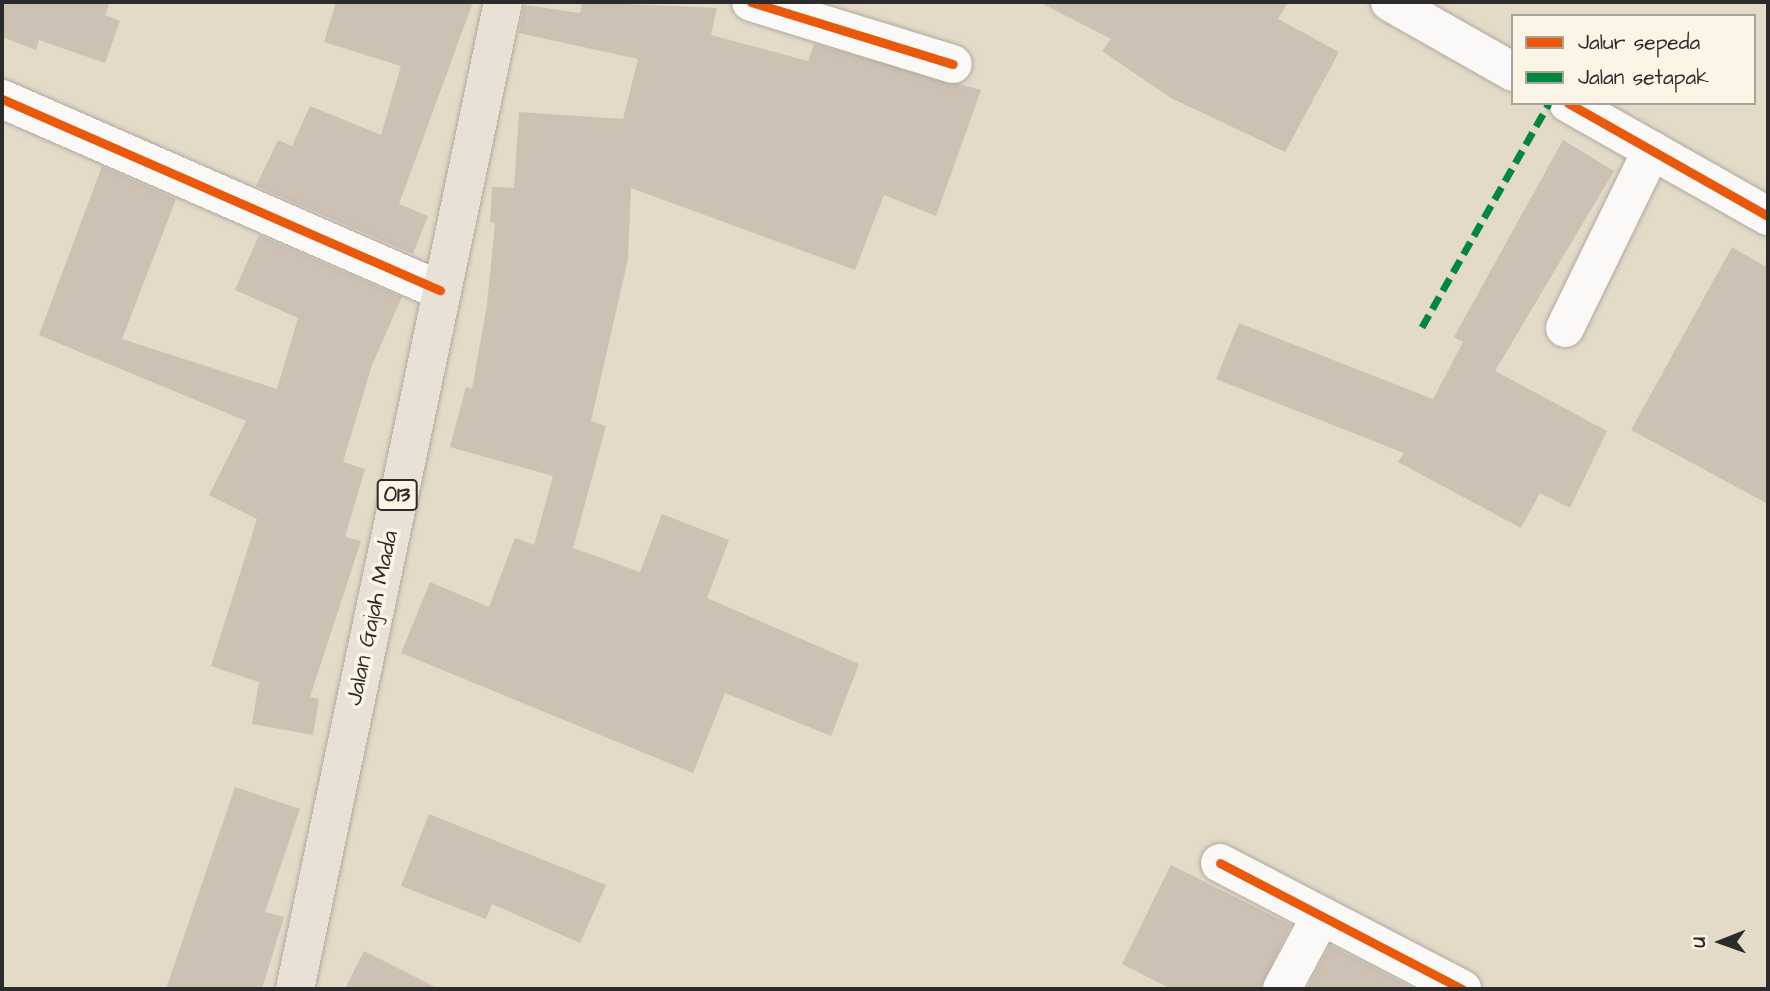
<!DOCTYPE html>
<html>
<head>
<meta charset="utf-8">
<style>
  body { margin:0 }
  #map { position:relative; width:1770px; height:991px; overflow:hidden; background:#e4dac8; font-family:"Architects Daughter",sans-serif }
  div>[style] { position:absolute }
  .building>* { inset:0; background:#ccc1b3 }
  .roads { filter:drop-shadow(0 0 2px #b0aa9e) drop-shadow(0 0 2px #b0aa9e) }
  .minor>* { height:38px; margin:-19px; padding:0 19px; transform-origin:19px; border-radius:19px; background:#fbf9f7 }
  .tertiary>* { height:38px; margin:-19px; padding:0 19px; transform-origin:19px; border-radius:19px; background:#fbf9f7 }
  .primary>* { height:38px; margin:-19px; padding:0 19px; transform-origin:19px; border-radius:19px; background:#eae1d6 }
  .quiet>* { height:7px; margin-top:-3.5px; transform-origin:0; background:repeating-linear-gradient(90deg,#00873e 0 14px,transparent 0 21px) }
  .cycleway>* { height:9px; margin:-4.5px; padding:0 4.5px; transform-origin:4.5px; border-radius:4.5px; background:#e8590c }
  span { translate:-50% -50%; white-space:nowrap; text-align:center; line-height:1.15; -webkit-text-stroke:7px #fcf5e5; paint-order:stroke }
  .shield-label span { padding:2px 5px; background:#fcf5e5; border:2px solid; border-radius:5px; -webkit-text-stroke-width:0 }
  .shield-label { font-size:21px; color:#2b2b2b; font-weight:700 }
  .street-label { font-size:23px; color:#2b2b2b }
  .frame { position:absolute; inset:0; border:4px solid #2b2b2b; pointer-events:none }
  .legend { position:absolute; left:1511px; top:14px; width:245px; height:91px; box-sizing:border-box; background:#fcf5e5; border:2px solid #a8a49b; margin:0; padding:9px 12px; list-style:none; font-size:21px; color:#2b2b2b }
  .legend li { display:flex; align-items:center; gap:14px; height:35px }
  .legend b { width:35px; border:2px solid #a8a49b }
  .north { position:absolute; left:1686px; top:907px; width:70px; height:70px; -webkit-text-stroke:5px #fcf5e5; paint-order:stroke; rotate:269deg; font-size:19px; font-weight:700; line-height:28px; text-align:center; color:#2b2b2b }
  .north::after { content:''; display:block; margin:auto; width:24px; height:32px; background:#2b2b2b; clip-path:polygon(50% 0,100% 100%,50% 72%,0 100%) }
</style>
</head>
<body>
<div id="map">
  <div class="building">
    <i style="clip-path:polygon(2px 2px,110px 2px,105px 15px,120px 21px,105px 63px,39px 40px,36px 50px,2px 37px)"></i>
    <i style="clip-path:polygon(336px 2px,473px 2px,399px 204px,428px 216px,413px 254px,256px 186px,278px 140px,292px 146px,310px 106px,381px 135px,401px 66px,324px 42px)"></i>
    <i style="clip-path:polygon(582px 2px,717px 8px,711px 35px,808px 61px,814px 44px,981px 90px,936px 216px,884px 195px,855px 270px,631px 188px,628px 259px,591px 421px,606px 426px,573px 548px,640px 572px,662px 514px,729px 540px,707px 598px,859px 664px,831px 736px,725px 693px,693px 773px,401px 653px,430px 582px,489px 607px,515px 538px,534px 545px,553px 476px,450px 447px,466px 387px,472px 389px,487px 305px,495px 223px,490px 222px,492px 187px,514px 188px,519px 112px,623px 119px,638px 59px,519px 33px,524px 5px,580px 13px)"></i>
    <i style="clip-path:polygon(1039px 2px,1288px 2px,1278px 19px,1339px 52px,1285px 152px,1171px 98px,1102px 51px,1111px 39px)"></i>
    <i style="clip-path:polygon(1563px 140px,1614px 171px,1495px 371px,1607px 431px,1570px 508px,1540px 493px,1521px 528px,1398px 462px,1404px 453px,1216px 379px,1239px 323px,1433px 399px,1463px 342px,1454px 337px)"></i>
    <i style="clip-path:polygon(102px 166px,176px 199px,122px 339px,277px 389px,298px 318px,235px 290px,259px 235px,402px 297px,372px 365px,343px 462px,365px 469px,345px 537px,361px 541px,310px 697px,319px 699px,313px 735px,252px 724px,259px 682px,211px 666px,257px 519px,209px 495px,246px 421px,39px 335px)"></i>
    <i style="clip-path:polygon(1732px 247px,1768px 268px,1768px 504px,1631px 430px)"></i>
    <i style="clip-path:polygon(235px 787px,300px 809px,265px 912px,284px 917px,262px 989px,166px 989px)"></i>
    <i style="clip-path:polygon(429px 814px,606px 885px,580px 943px,492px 904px,486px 919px,401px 886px)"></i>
    <i style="clip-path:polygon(1171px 865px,1291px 925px,1260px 989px,1171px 989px,1122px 964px)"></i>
    <i style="clip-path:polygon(1330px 945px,1415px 989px,1307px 989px)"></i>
    <i style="clip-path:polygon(364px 951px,439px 989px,345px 989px)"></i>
  </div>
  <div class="roads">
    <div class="minor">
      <i style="left:751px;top:2px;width:211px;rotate:17.1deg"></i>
      <i style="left:2px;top:99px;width:478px;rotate:23.6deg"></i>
      <i style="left:1565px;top:328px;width:198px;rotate:-64deg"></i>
      <i style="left:1220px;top:863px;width:273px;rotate:27.5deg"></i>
      <i style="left:1282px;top:989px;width:83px;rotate:-61.9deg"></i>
    </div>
    <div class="tertiary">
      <i style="left:1390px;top:2px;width:142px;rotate:29.6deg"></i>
      <i style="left:1568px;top:103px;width:230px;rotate:29.5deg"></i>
    </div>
    <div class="primary">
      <i style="left:295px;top:989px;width:1009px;rotate:-78.1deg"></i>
    </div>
  </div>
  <div class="quiet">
    <i style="left:1422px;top:327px;width:257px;rotate:-60.4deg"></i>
  </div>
  <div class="cycleway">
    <i style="left:751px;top:2px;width:211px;rotate:17.1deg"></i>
    <i style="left:2px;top:99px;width:478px;rotate:23.6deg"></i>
    <i style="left:1568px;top:103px;width:230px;rotate:29.5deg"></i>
    <i style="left:1220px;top:863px;width:273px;rotate:27.5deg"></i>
  </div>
  <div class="shield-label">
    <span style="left:397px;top:495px">013</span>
  </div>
  <div class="street-label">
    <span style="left:372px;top:618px;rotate:-78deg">Jalan Gajah Mada</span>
  </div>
  <div class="frame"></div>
  <ul class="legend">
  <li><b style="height:9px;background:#e8590c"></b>Jalur sepeda</li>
  <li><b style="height:9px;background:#00873e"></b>Jalan setapak</li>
  </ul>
  <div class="north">U</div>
</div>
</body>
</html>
